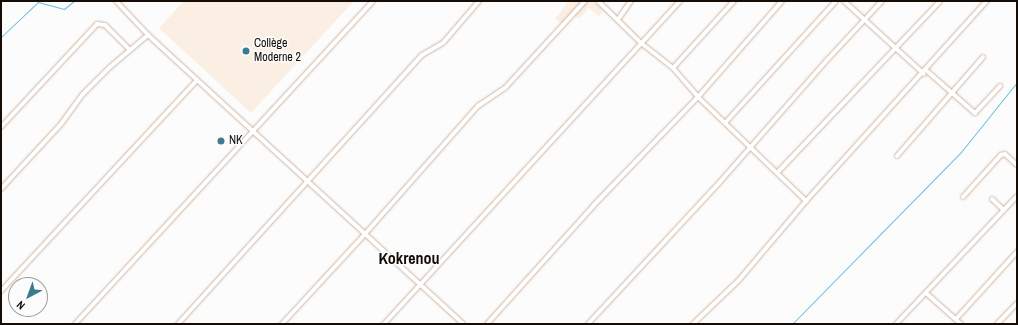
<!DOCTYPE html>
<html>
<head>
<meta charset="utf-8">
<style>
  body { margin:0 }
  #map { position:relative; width:1018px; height:325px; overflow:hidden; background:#fcfcfc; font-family:"Archivo Narrow",sans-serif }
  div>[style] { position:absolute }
  .built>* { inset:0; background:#fbeee3 }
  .stream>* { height:1px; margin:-0.5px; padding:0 0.5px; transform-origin:0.5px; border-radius:0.5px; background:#62c0e0 }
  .roads { filter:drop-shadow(0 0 1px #cfb5a1) drop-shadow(0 0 1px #cfb5a1) }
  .minor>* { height:4px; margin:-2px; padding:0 2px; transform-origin:2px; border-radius:2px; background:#fff }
  .dots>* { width:11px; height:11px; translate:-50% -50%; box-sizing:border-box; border:2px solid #fcfcfc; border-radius:50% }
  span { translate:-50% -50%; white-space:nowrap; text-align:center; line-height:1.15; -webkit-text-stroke:3px #fcfcfc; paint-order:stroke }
  .poi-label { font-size:12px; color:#140c05 }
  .left { translate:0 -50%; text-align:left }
  .district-label { font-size:16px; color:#140c05; font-weight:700 }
  .frame { position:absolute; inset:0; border:2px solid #140c05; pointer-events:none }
  .north { position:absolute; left:8px; top:277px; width:40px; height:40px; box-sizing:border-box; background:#fcfcfc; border:1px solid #9f9c99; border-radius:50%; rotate:221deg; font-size:11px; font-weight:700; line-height:16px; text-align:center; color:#140c05 }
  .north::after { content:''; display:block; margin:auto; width:14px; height:18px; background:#3c7a8f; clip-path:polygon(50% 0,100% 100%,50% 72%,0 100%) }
</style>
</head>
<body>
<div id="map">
  <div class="built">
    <i style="clip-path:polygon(184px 1px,352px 1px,353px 2px,251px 113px,159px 28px)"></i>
    <i style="clip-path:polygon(569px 1px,593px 1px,604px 11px,599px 16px,589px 8px,579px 19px,571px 13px,561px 23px,555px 19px)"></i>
  </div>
  <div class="stream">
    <i style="left:1px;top:37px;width:51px;rotate:-43.4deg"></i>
    <i style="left:38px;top:2px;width:27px;rotate:15deg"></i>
    <i style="left:64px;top:9px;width:13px;rotate:-39deg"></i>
    <i style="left:792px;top:324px;width:241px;rotate:-45.5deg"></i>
    <i style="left:961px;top:152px;width:90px;rotate:-51.3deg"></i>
  </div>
  <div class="roads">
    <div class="minor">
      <i style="left:116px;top:1px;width:47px;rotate:46.7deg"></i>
      <i style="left:148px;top:35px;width:427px;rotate:42.5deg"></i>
      <i style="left:598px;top:1px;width:60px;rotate:44.3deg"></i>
      <i style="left:641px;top:43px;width:41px;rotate:38deg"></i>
      <i style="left:673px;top:68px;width:38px;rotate:49deg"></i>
      <i style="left:698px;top:97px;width:150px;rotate:43.9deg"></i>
      <i style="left:844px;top:1px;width:108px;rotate:42.4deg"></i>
      <i style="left:619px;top:18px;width:21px;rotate:-55deg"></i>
      <i style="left:673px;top:68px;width:91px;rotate:-47.7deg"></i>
      <i style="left:927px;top:71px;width:64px;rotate:41.2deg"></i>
      <i style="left:975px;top:113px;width:37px;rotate:-47deg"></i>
      <i style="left:725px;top:123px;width:165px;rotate:-47.7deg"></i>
      <i style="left:1px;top:127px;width:141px;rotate:-47deg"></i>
      <i style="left:97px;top:24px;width:8px;rotate:7deg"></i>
      <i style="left:105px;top:25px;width:34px;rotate:45deg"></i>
      <i style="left:897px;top:156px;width:131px;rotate:-49deg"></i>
      <i style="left:777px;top:173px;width:237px;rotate:-46.5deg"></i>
      <i style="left:1px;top:189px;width:88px;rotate:-47.3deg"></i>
      <i style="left:61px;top:124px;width:37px;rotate:-54deg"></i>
      <i style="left:83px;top:94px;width:38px;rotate:-45deg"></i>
      <i style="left:110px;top:67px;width:50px;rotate:-40.1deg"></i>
      <i style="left:963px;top:197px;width:57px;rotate:-47.9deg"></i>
      <i style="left:1001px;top:155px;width:4px;rotate:-14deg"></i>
      <i style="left:1005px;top:154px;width:16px;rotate:43deg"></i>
      <i style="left:992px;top:199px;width:16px;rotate:43deg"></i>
      <i style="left:1px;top:291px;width:288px;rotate:-47.1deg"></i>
      <i style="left:926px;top:293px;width:47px;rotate:41.5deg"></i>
      <i style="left:956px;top:319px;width:91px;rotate:-47.7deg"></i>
      <i style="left:75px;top:324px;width:439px;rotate:-47.3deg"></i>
      <i style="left:178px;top:324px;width:363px;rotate:-47.8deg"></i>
      <i style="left:422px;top:55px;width:24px;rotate:-30deg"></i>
      <i style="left:443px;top:43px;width:55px;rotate:-49.4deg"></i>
      <i style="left:282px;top:324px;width:122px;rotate:-47.3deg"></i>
      <i style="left:365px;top:234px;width:171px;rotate:-48.6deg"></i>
      <i style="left:478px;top:106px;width:32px;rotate:-34deg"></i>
      <i style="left:505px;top:88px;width:118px;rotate:-47.4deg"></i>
      <i style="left:384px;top:324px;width:438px;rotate:-47.5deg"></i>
      <i style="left:487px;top:324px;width:160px;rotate:-48deg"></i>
      <i style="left:594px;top:205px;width:150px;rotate:-46.1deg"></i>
      <i style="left:698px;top:97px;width:128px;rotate:-48.8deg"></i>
      <i style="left:588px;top:324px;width:192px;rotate:-47.1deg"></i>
      <i style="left:719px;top:183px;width:165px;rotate:-48.7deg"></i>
      <i style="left:828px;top:59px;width:79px;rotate:-47deg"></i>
      <i style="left:693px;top:324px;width:64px;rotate:-43.7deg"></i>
      <i style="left:739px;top:280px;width:104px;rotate:-49.7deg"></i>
      <i style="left:806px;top:201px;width:270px;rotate:-47.9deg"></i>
      <i style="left:896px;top:324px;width:176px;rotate:-46.6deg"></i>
      <i style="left:997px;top:324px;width:29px;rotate:-46deg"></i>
    </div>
  </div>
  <div class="dots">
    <i style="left:246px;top:51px;background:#3c7a8f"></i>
    <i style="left:221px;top:141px;background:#3c7a8f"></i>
  </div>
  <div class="poi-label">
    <span class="left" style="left:254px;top:51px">Collège<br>Moderne 2</span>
    <span class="left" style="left:229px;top:141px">NK</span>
  </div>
  <div class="district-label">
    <span style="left:409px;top:258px">Kokrenou</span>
  </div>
  <div class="frame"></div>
  <div class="north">N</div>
</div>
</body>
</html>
